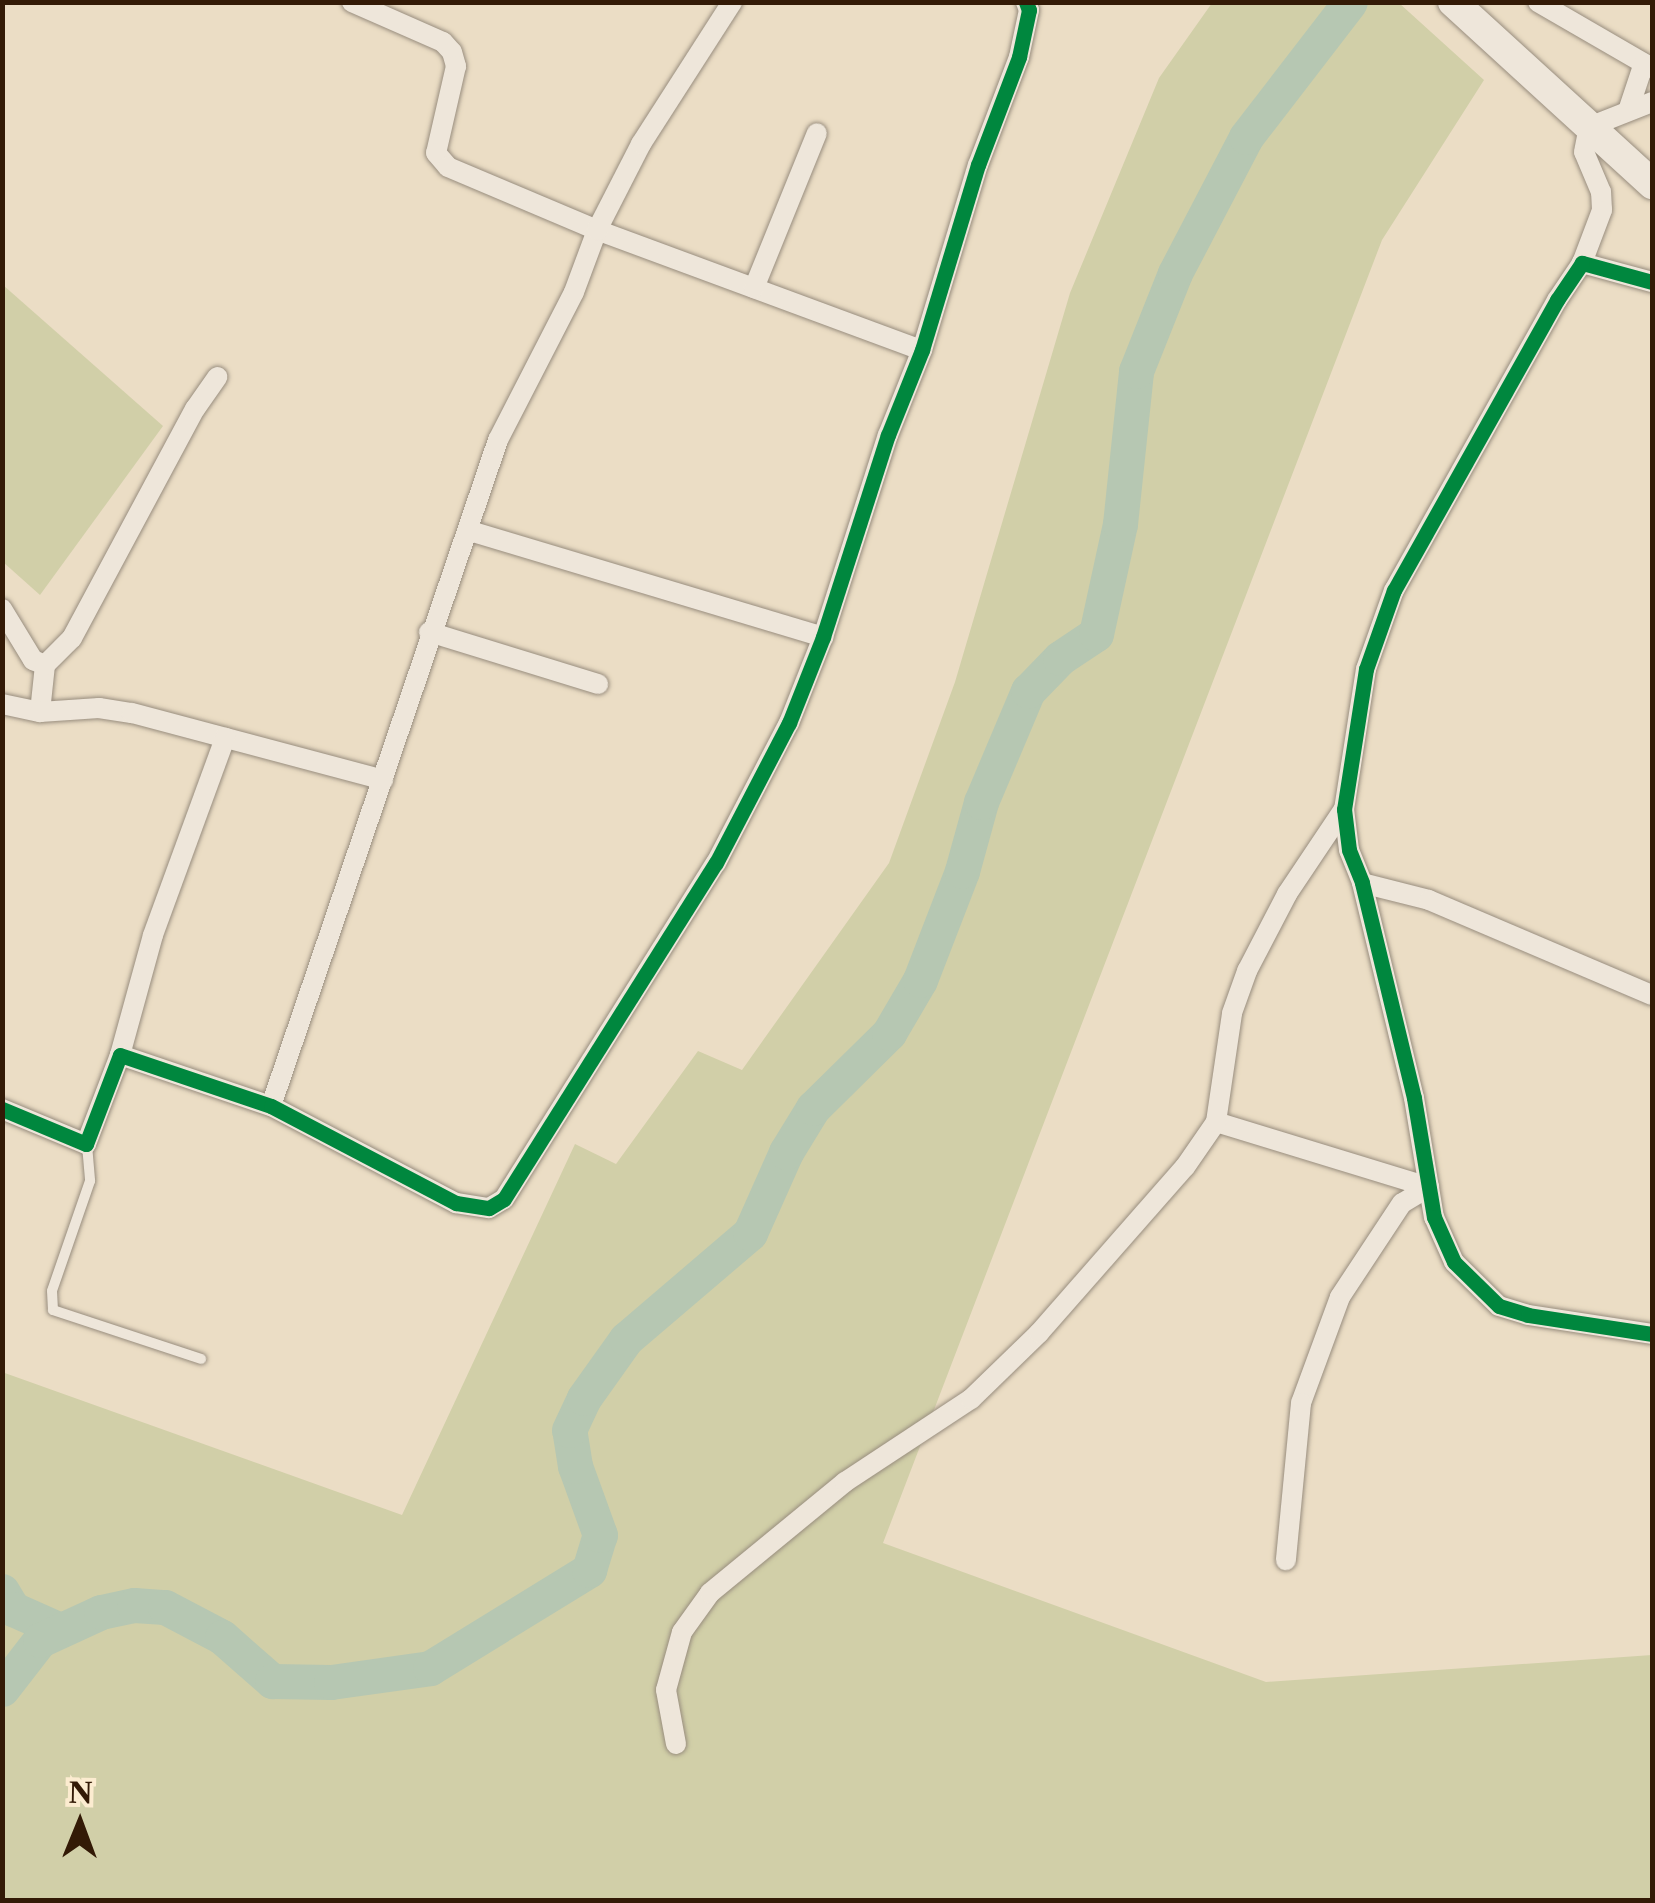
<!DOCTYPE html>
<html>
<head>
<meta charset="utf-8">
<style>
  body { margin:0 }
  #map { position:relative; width:1655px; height:1903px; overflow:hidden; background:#ebddc5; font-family:"Libre Caslon Text",serif }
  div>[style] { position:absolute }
  .green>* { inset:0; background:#d1cfa8 }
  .river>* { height:35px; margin:-17.5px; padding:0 17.5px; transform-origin:17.5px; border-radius:17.5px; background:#b6c7b2 }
  .roads { filter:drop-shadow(0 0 2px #988d7e) drop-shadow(0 0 2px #988d7e) }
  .lane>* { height:10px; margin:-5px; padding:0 5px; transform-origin:5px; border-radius:5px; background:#eee6da }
  .street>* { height:20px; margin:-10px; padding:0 10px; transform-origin:10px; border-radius:10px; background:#eee6da }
  .secondary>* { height:30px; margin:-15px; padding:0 15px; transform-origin:15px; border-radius:15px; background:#eee6da }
  .cycleway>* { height:15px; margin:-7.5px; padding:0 7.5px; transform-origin:7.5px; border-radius:7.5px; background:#00873e }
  span { translate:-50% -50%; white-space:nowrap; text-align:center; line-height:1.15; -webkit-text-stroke:9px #fcecd0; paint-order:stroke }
  .frame { position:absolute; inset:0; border:5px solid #331a06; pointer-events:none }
  .north { position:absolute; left:30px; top:1773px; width:100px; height:100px; -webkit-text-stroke:8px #fcecd0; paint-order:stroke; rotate:1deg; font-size:28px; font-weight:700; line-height:40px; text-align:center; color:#331a06 }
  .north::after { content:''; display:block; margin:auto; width:35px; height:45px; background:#331a06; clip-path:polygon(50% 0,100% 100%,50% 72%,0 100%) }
</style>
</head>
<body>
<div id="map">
  <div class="green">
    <i style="clip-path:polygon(1212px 3px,1399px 3px,1484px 80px,1382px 240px,883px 1543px,1266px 1682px,1652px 1655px,1652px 1900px,3px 1900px,2px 1372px,402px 1515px,575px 1144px,616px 1164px,698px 1051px,742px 1070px,889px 863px,955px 682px,1070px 293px,1159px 78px)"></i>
    <i style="clip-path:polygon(3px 285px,163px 426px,40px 595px,3px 562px)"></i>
  </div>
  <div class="river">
    <i style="left:2px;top:1591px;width:21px;rotate:59deg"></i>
    <i style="left:13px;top:1609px;width:51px;rotate:24.1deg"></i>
    <i style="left:2px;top:1689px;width:62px;rotate:-52.2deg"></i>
    <i style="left:40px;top:1640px;width:67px;rotate:-24.7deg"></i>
    <i style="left:101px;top:1612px;width:34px;rotate:-12deg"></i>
    <i style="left:134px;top:1605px;width:31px;rotate:4deg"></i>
    <i style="left:165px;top:1607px;width:64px;rotate:27.8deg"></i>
    <i style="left:222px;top:1637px;width:67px;rotate:41.3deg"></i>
    <i style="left:272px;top:1681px;width:59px;rotate:1deg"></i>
    <i style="left:331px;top:1682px;width:100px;rotate:-8deg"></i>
    <i style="left:430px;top:1668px;width:187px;rotate:-31.6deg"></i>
    <i style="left:589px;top:1570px;width:37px;rotate:-73deg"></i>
    <i style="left:600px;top:1535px;width:73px;rotate:-109.9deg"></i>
    <i style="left:575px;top:1466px;width:36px;rotate:-99deg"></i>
    <i style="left:569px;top:1430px;width:35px;rotate:-65deg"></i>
    <i style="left:584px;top:1398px;width:72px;rotate:-54.6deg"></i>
    <i style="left:626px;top:1339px;width:163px;rotate:-40.5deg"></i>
    <i style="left:750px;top:1233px;width:89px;rotate:-66deg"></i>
    <i style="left:786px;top:1152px;width:52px;rotate:-58.5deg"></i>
    <i style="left:813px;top:1108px;width:107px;rotate:-44.6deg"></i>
    <i style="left:889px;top:1033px;width:61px;rotate:-59.7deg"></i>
    <i style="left:920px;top:980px;width:117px;rotate:-68.9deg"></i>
    <i style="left:962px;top:871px;width:72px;rotate:-74.6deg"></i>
    <i style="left:981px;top:802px;width:121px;rotate:-67.1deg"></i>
    <i style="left:1028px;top:691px;width:46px;rotate:-45.9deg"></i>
    <i style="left:1060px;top:658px;width:43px;rotate:-33.7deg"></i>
    <i style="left:1096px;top:634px;width:113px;rotate:-77.7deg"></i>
    <i style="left:1120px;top:524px;width:154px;rotate:-84deg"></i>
    <i style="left:1136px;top:371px;width:105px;rotate:-68.3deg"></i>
    <i style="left:1175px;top:273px;width:153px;rotate:-62.4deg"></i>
    <i style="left:1246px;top:137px;width:170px;rotate:-52.4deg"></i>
  </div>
  <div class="roads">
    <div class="lane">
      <i style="left:87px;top:1145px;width:36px;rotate:85deg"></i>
      <i style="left:90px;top:1181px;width:116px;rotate:109.1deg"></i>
      <i style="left:52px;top:1291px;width:19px;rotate:87deg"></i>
      <i style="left:53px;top:1310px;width:156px;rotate:18.3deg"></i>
    </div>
    <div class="street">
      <i style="left:352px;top:2px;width:99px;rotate:23.7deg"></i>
      <i style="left:443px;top:42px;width:13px;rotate:48deg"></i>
      <i style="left:452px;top:52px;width:15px;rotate:74deg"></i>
      <i style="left:456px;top:66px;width:89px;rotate:102.9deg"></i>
      <i style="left:436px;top:153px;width:18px;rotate:49deg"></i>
      <i style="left:448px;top:167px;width:162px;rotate:22.9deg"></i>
      <i style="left:597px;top:230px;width:346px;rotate:20.3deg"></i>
      <i style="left:1538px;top:2px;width:132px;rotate:30.1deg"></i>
      <i style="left:1629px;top:108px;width:47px;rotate:-71.6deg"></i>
      <i style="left:1582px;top:263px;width:57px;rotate:-69.3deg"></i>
      <i style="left:1602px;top:210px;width:18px;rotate:-93deg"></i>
      <i style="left:1601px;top:192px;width:43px;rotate:-113deg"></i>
      <i style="left:1584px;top:152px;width:25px;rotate:-79deg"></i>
      <i style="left:1589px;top:127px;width:68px;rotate:-21.6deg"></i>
      <i style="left:1652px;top:282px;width:73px;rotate:-164.8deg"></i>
      <i style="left:1582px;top:263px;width:45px;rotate:124deg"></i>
      <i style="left:1557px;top:300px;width:333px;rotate:119.3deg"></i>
      <i style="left:1394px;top:590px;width:84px;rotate:109.5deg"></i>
      <i style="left:1366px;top:669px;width:142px;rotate:98.9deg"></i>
      <i style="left:1344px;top:809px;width:41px;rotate:83deg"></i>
      <i style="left:1349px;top:850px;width:35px;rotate:68deg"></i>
      <i style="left:1362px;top:883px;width:221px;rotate:76.4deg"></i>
      <i style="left:1414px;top:1098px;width:121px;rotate:80.5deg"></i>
      <i style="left:1434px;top:1217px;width:49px;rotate:66deg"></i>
      <i style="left:1454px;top:1262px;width:63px;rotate:44.4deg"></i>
      <i style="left:1499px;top:1306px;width:30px;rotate:17deg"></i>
      <i style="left:1528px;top:1315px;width:125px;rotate:8.7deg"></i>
      <i style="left:754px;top:288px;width:167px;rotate:-67.9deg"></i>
      <i style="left:470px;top:531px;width:369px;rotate:16.7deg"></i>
      <i style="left:2px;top:609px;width:60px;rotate:58.7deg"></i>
      <i style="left:33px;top:660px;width:13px;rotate:23deg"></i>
      <i style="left:45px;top:665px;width:47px;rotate:96.1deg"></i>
      <i style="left:429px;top:632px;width:177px;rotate:17.1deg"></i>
      <i style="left:45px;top:665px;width:38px;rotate:-45deg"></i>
      <i style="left:72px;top:638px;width:260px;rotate:-61.8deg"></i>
      <i style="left:195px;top:409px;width:39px;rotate:-55deg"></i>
      <i style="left:2px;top:704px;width:39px;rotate:12deg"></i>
      <i style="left:40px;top:712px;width:59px;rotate:-3.9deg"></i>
      <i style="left:99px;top:708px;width:33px;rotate:9deg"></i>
      <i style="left:132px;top:713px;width:260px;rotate:14.9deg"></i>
      <i style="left:1362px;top:883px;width:69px;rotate:14.2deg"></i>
      <i style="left:1429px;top:900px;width:242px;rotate:23.1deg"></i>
      <i style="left:120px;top:1055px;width:124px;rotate:-74.6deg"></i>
      <i style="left:153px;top:935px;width:210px;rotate:-69.9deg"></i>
      <i style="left:271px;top:1106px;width:704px;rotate:-71.18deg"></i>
      <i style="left:498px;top:440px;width:166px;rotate:-62.8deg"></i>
      <i style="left:574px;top:292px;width:66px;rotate:-69.6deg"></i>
      <i style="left:597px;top:230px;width:97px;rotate:-62.9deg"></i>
      <i style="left:641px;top:144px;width:169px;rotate:-57.3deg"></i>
      <i style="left:2px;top:1109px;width:91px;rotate:22.6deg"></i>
      <i style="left:86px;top:1144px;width:95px;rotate:-69.1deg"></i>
      <i style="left:120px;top:1055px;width:159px;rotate:18.7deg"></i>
      <i style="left:271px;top:1106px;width:209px;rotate:27.7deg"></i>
      <i style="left:456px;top:1203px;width:33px;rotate:9deg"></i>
      <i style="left:489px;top:1208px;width:17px;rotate:-31deg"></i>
      <i style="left:504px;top:1199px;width:397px;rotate:-57.8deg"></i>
      <i style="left:716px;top:863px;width:158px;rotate:-62.5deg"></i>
      <i style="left:789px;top:723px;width:92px;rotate:-68.4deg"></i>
      <i style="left:823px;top:637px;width:212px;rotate:-72.2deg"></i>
      <i style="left:888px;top:435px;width:92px;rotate:-68.2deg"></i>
      <i style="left:922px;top:350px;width:193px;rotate:-73.2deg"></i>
      <i style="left:978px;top:165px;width:116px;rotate:-69.2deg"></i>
      <i style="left:1019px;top:57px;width:48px;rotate:-78deg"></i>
      <i style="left:1029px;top:10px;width:9px;rotate:-111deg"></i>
      <i style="left:1216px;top:1122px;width:223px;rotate:17deg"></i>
      <i style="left:1429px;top:1187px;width:31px;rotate:149deg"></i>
      <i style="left:1402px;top:1203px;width:113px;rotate:123.4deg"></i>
      <i style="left:1340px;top:1297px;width:113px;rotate:110.2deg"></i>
      <i style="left:1301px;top:1403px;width:158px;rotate:95.5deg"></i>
      <i style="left:676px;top:1744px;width:55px;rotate:-100.5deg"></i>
      <i style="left:666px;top:1690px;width:60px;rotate:-74.6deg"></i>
      <i style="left:682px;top:1632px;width:48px;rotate:-54.3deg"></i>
      <i style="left:710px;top:1593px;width:175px;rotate:-39.4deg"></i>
      <i style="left:845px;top:1482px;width:151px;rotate:-33.4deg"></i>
      <i style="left:971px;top:1399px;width:95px;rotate:-44.1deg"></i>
      <i style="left:1039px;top:1333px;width:221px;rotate:-48.7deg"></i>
      <i style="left:1185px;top:1167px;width:55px;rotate:-55.4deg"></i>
      <i style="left:1216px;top:1122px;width:110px;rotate:-81.6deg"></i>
      <i style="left:1232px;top:1013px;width:45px;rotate:-70.3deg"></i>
      <i style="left:1247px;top:971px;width:87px;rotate:-62.5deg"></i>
      <i style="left:1287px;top:894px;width:102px;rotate:-56.2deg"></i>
    </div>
    <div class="secondary">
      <i style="left:1453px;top:2px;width:270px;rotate:42.4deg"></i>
    </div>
  </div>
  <div class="cycleway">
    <i style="left:1652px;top:282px;width:73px;rotate:-164.8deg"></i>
    <i style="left:1582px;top:263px;width:45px;rotate:124deg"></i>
    <i style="left:1557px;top:300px;width:333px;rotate:119.3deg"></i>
    <i style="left:1394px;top:590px;width:84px;rotate:109.5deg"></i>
    <i style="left:1366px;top:669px;width:142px;rotate:98.9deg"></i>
    <i style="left:1344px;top:809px;width:41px;rotate:83deg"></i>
    <i style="left:1349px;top:850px;width:35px;rotate:68deg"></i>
    <i style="left:1362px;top:883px;width:221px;rotate:76.4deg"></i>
    <i style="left:1414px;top:1098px;width:121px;rotate:80.5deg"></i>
    <i style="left:1434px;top:1217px;width:49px;rotate:66deg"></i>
    <i style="left:1454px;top:1262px;width:63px;rotate:44.4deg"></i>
    <i style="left:1499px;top:1306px;width:30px;rotate:17deg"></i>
    <i style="left:1528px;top:1315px;width:125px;rotate:8.7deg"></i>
    <i style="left:2px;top:1109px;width:91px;rotate:22.6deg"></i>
    <i style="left:86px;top:1144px;width:95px;rotate:-69.1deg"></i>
    <i style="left:120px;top:1055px;width:159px;rotate:18.7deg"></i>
    <i style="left:271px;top:1106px;width:209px;rotate:27.7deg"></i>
    <i style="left:456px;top:1203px;width:33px;rotate:9deg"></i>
    <i style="left:489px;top:1208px;width:17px;rotate:-31deg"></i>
    <i style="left:504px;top:1199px;width:397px;rotate:-57.8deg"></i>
    <i style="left:716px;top:863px;width:158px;rotate:-62.5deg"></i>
    <i style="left:789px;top:723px;width:92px;rotate:-68.4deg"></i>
    <i style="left:823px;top:637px;width:212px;rotate:-72.2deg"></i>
    <i style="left:888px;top:435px;width:92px;rotate:-68.2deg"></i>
    <i style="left:922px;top:350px;width:193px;rotate:-73.2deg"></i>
    <i style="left:978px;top:165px;width:116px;rotate:-69.2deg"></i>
    <i style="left:1019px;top:57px;width:48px;rotate:-78deg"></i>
    <i style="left:1029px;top:10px;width:9px;rotate:-111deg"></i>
  </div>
  <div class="frame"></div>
  <div class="north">N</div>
</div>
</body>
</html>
